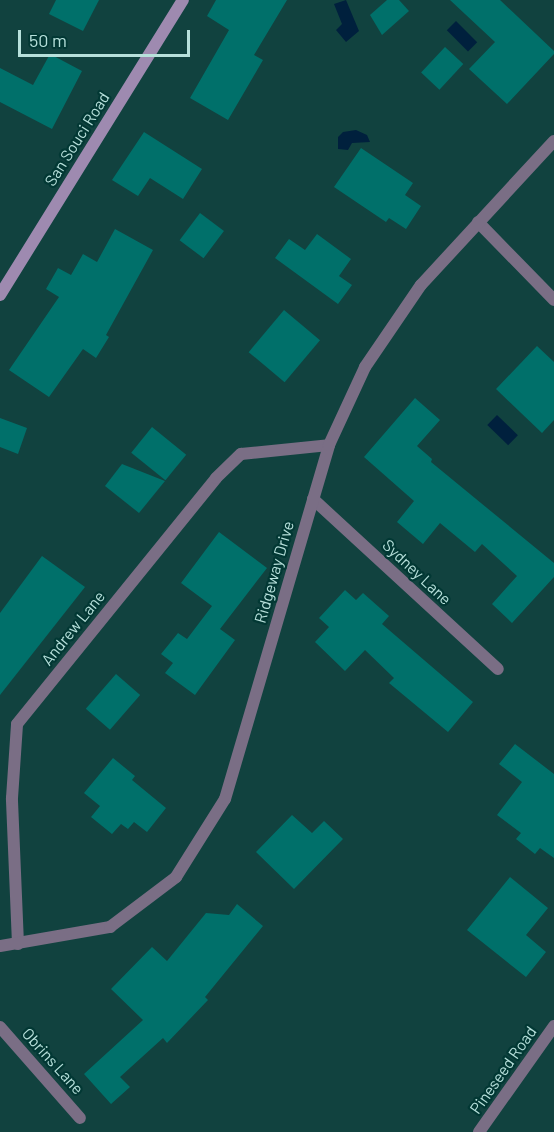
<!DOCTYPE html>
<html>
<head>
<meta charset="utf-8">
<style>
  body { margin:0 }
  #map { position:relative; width:554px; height:1132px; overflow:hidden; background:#11423f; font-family:Barlow,sans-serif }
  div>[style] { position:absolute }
  .water>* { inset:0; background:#00203d; transform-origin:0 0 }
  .building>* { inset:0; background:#00706a; transform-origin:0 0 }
  .street>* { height:12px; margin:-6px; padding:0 6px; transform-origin:6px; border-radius:6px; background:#7a6e85 }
  .secondary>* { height:12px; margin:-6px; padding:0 6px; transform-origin:6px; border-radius:6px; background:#9e8ab0 }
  span { translate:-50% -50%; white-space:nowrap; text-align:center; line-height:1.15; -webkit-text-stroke:4.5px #023834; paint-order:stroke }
  .street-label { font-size:16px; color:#b7e0db }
  .scale { position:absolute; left:18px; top:30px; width:172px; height:27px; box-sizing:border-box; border:3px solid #b7e0db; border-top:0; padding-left:8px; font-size:18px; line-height:21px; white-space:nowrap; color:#b7e0db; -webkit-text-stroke:4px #023834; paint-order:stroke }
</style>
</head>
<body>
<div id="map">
  <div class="water">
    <i style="clip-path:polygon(346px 0,359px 31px,346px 42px,336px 30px,342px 24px,334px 4px)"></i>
    <i style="left:456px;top:21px;width:30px;height:13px;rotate:45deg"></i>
    <i style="clip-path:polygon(356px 130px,367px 135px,370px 142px,352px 143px,348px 150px,338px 149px,338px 137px,343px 132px)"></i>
    <i style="left:497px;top:415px;width:29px;height:14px;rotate:44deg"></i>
  </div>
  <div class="building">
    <i style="clip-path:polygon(56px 0,99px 0,83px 31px,49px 14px)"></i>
    <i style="clip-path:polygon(216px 0,287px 0,254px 55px,263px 60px,228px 120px,190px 98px,229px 30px,207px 16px)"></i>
    <i style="clip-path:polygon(387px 0,399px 0,409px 11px,382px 35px,370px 15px)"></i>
    <i style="clip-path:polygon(450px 0,500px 0,554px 51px,554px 54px,507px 104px,469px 69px,495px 42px)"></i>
    <i style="left:445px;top:47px;width:25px;height:35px;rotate:43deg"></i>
    <i style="clip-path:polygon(50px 54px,82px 71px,52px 129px,0 102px,0 68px,33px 85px)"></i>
    <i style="clip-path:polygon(144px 132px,202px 169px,183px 199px,150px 178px,138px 196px,112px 180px)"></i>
    <i style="clip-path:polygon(361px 148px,413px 183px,405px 195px,421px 206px,406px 229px,389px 218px,386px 222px,334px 187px)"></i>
    <i style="left:200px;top:213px;width:30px;height:34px;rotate:37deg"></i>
    <i style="clip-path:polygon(115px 229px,153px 250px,106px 335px,109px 337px,96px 358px,83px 349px,49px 397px,9px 370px,59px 297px,46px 289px,58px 268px,71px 275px,83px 254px,97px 262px)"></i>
    <i style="clip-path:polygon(317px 234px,351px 259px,339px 276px,352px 285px,338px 304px,275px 258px,289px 239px,305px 250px)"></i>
    <i style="left:284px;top:310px;width:47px;height:55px;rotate:40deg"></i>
    <i style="clip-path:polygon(537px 346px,554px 362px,554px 420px,542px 433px,496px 389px)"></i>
    <i style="clip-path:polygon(415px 398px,440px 420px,417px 446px,432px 459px,431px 462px,554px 563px,554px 577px,512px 623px,492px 604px,517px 576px,482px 544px,475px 552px,440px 523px,423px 544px,397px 522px,414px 501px,364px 457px)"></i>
    <i style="clip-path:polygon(0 418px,27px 428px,18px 454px,0 447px)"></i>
    <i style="left:152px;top:427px;width:44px;height:33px;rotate:39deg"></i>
    <i style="clip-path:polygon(122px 464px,165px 481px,139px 513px,105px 486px)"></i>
    <i style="clip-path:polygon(219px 532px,267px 568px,220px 629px,235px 640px,195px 695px,165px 673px,173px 663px,161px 654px,178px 633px,187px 639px,212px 606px,181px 583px)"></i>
    <i style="clip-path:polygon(42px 556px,85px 587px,0 695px,0 613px)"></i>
    <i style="clip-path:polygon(345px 590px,356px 600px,363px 593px,389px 616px,382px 624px,473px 702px,448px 732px,389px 683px,394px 678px,365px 650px,345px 671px,315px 642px,329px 627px,319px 618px)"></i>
    <i style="left:116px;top:674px;width:32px;height:46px;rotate:41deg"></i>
    <i style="clip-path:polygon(515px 744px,554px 774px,554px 858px,540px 848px,535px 854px,516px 839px,521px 833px,497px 815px,522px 782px,499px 764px)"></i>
    <i style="clip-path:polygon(113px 758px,135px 776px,132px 780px,166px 808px,147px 832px,134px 822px,128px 829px,121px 824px,112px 834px,91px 817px,100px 806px,84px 793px)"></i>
    <i style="clip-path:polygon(292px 815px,312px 833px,324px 821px,343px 839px,294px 889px,256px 852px)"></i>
    <i style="clip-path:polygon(510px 877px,548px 908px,526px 935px,546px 952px,526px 977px,467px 930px)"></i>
    <i style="clip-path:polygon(237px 904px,263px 926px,205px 997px,208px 1000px,167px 1043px,163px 1038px,120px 1077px,130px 1087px,111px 1104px,84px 1074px,143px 1020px,111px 989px,152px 947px,167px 961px,206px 913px,229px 915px)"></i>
  </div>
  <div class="street">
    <i style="left:478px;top:222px;width:109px;rotate:45.7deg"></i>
    <i style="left:313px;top:499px;width:251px;rotate:42.6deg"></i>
    <i style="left:18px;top:944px;width:146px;rotate:-92.4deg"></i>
    <i style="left:12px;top:798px;width:74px;rotate:-86.1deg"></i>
    <i style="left:17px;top:724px;width:316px;rotate:-51deg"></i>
    <i style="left:216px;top:478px;width:35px;rotate:-44deg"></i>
    <i style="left:241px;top:454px;width:88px;rotate:-5.8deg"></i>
    <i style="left:0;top:946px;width:112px;rotate:-9.8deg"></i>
    <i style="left:110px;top:927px;width:83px;rotate:-37.1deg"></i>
    <i style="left:176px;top:877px;width:92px;rotate:-57.9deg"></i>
    <i style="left:225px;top:799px;width:369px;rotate:-73.6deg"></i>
    <i style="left:329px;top:445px;width:86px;rotate:-65.2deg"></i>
    <i style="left:365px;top:367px;width:99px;rotate:-55.7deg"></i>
    <i style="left:421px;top:285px;width:196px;rotate:-47.3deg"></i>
    <i style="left:0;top:1027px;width:121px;rotate:48.7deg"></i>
    <i style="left:479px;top:1132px;width:130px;rotate:-54.7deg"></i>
  </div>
  <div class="secondary">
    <i style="left:0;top:295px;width:347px;rotate:-58.2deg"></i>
  </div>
  <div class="street-label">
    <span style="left:77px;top:139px;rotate:-58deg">San Souci Road</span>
    <span style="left:274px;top:572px;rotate:-74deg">Ridgeway Drive</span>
    <span style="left:417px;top:572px;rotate:43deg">Sydney Lane</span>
    <span style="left:73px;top:628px;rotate:-51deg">Andrew Lane</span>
    <span style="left:53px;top:1061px;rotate:48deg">Obrins Lane</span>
    <span style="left:503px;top:1070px;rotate:-55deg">Pineseed Road</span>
  </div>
  <div class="scale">50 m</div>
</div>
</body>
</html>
